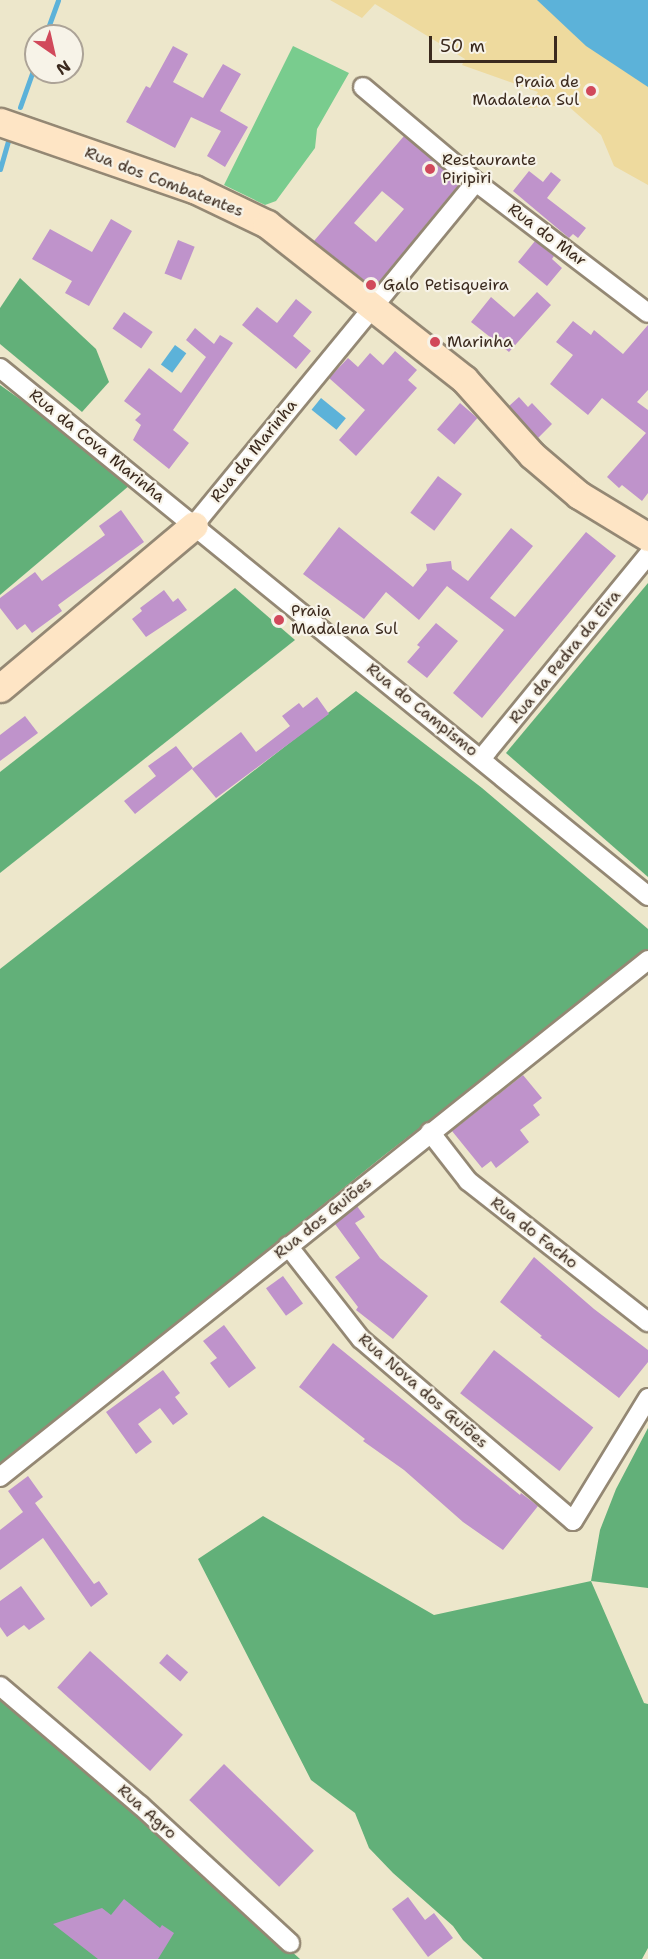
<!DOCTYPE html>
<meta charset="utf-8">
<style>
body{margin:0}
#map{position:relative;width:648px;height:1959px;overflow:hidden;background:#ede7cb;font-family:"Shantell Sans",sans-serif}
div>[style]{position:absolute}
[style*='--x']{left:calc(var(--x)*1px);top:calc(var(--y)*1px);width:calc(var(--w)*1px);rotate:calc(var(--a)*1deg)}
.green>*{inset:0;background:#79cc8e}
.forest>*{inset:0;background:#62b079}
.sand>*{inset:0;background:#eeda9e}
.water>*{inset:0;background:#5cb2d9;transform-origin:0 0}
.stream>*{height:5px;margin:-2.5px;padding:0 2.5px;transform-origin:2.5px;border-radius:2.5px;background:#5cb2d9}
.building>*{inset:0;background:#bf93cb;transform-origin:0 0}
.roads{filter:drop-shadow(2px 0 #948874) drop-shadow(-2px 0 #948874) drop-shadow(0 2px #948874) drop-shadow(0 -2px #948874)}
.street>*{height:18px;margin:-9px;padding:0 9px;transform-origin:9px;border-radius:9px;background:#fff}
.secondary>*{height:27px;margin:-13.5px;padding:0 13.5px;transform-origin:13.5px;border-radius:13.5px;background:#fee5c5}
.dots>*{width:16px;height:16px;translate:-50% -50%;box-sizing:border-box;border:3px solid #f7f3e8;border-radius:50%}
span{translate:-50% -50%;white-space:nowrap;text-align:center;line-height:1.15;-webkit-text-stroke:4.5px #f7f3e8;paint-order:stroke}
.poi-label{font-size:16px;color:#3b2a1e}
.right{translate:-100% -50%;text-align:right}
.left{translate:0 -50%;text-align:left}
.street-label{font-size:16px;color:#3b2a1e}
.north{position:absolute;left:24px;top:24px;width:60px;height:60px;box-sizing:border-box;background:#f7f3e8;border:2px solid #aca397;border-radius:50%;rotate:146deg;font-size:16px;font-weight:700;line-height:24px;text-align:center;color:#3b2a1e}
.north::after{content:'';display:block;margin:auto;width:21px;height:27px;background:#d1495b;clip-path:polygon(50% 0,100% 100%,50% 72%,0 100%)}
.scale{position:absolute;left:429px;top:36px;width:128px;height:27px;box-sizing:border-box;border:3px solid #3b2a1e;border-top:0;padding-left:8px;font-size:18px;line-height:21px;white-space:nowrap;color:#3b2a1e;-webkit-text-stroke:4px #f7f3e8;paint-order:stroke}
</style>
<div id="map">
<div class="green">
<div style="clip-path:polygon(293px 46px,349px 73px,317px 129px,315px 148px,276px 201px,265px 205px,224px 185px)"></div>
</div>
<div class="forest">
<div style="clip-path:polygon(20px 278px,96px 349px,109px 382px,82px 412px,0 344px,0 308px)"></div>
<div style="clip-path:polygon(0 385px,79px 441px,130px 485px,0 595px)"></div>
<div style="clip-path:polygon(648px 583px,648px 877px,506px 753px)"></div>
<div style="clip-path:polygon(235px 588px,295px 640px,0 873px,0 772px)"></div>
<div style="clip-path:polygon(356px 691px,482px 788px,648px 929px,648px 952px,382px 1157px,0 1466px,0 969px)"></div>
<div style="clip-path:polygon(648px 1428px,648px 1588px,591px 1581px,644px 1703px,648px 1704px,648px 1948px,642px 1959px,483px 1959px,463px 1940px,453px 1926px,393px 1873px,369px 1848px,355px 1813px,311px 1780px,198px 1559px,263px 1516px,434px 1615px,591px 1581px,600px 1530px,616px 1489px)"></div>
<div style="clip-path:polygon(0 1689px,300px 1959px,0 1959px)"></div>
</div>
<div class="sand">
<div style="clip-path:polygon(330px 0,617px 0,648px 25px,648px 185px,614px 166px,601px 135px,567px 105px,528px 108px,538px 92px,462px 65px,465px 59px,375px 4px,362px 18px)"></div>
</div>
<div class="water">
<div style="clip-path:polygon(537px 0,648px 0,648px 87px,586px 46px)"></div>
<div style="left:175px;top:345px;width:14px;height:24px;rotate:36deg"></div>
<div style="left:321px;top:398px;width:32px;height:15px;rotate:39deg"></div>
</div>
<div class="stream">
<div style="--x:45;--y:36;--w:38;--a:-70"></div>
<div style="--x:20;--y:107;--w:48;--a:-70.4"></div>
<div style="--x:0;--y:169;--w:33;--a:-74"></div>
</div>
<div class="building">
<div style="clip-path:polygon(173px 46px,188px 54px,173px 82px,203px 98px,223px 64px,241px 74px,220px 111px,248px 127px,225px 167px,207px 156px,221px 131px,191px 117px,175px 148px,126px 122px,146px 86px,150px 88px)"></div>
<div style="clip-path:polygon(evenodd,404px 136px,460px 183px,374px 288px,314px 241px,404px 136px,382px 191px,404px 209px,376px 242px,354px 223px,382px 191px)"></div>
<div style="clip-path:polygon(529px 171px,543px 182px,551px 172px,561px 180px,547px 198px,586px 228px,578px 238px,573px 234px,569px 238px,513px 191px)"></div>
<div style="clip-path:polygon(111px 219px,132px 231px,89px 306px,65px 293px,72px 281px,32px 259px,50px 229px,92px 252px)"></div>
<div style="left:178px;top:240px;width:18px;height:36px;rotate:22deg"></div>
<div style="clip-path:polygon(535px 241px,554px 256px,552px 259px,562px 268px,547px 286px,518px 262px)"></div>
<div style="clip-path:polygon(537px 292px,551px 305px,509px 352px,471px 322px,491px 297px,514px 317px)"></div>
<div style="clip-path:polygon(296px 299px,312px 312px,293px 336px,311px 351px,296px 369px,242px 325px,257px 307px,277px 323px)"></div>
<div style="left:124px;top:312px;width:35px;height:20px;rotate:35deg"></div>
<div style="clip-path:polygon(573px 321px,591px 335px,594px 330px,623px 354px,648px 325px,648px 390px,637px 402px,648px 410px,648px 493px,642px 501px,622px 485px,619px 488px,607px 477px,646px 433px,602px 398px,588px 415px,550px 384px,573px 355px,556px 342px)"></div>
<div style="clip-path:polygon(195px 328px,214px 344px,220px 335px,233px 343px,173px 430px,189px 443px,169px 469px,133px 440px,141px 425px,135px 420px,141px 414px,124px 401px,149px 368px,181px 393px,206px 357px,186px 340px)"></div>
<div style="clip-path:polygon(395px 351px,417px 370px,408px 380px,417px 388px,356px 456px,339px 440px,365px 410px,329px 378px,348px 358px,358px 367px,370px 353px,383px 365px)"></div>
<div style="clip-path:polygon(519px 397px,528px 407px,532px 403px,552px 424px,538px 438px,509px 406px)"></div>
<div style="left:460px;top:403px;width:23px;height:35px;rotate:41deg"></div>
<div style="left:438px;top:476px;width:30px;height:46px;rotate:37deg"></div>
<div style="clip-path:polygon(121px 510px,144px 542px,58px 605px,62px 611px,32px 633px,25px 624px,17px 630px,0 608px,0 598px,35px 572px,42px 581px,105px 535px,99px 526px)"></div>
<div style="clip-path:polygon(339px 527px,413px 587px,427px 570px,426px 564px,451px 561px,452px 569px,468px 581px,511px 528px,533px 546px,490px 598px,515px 617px,586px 532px,616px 556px,482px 718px,453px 693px,504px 630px,447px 586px,419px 620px,386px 592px,364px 619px,303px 574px)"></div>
<div style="clip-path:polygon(164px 590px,173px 602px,178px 598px,187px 610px,146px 637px,132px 619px,142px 611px,140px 608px)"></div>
<div style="clip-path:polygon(436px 623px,458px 641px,427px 678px,407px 662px,420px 647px,417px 645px)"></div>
<div style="clip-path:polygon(317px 697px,329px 714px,216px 798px,192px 769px,241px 732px,256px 752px,290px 726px,282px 716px,299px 703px,303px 708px)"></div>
<div style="clip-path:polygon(25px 716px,38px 733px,0 761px,0 735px)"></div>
<div style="clip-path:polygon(176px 746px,193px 768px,135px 814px,124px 801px,156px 776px,148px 766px)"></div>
<div style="clip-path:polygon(523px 1075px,542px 1098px,533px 1105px,540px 1115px,520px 1130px,529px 1142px,496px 1168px,491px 1161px,482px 1168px,452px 1131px)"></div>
<div style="clip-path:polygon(357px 1206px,365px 1217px,355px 1223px,380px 1258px,428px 1296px,393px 1339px,356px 1310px,358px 1307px,335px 1277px,360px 1258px,335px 1224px)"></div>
<div style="clip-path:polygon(534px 1257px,594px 1309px,648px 1350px,648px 1362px,619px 1398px,540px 1337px,542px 1336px,500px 1302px)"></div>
<div style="left:283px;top:1276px;width:34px;height:21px;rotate:54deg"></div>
<div style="clip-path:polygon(224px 1325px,256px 1368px,229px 1388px,210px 1363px,217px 1358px,203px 1341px)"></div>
<div style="clip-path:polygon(333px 1343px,520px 1495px,521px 1493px,538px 1506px,503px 1550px,463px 1522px,404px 1470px,363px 1441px,365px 1439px,299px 1387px)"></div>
<div style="left:494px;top:1350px;width:126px;height:55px;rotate:38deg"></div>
<div style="clip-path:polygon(163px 1370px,180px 1393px,175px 1397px,188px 1414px,173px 1425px,160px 1408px,138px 1424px,152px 1442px,136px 1454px,106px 1412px)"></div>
<div style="clip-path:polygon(28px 1476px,43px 1497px,35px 1503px,94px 1584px,99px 1581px,108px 1594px,91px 1607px,43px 1538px,0 1570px,0 1530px,23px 1512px,8px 1491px)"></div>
<div style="clip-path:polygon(21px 1586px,45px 1619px,29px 1630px,24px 1625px,7px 1637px,0 1627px,0 1601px)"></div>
<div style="left:90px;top:1651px;width:125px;height:49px;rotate:42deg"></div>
<div style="left:167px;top:1654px;width:28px;height:12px;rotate:41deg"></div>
<div style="left:224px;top:1764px;width:125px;height:50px;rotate:44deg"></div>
<div style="clip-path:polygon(408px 1897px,425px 1920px,434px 1913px,453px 1938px,428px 1957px,392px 1909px)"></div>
<div style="clip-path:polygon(124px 1899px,160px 1928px,162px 1925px,174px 1933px,158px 1959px,98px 1959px,53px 1924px,102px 1908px,111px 1915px)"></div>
</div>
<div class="roads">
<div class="street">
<div style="--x:363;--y:87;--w:148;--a:40.1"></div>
<div style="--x:476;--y:182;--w:216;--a:37.3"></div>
<div style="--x:0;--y:368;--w:836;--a:39.17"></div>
<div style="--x:194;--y:525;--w:444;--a:-50.6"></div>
<div style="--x:481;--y:759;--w:264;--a:-50.7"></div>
<div style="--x:430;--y:1132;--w:62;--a:52.2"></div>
<div style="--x:468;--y:1181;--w:229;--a:38.1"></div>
<div style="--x:288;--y:1246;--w:118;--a:51.9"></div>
<div style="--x:361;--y:1339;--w:279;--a:40.6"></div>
<div style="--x:573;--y:1521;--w:144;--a:-58.6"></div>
<div style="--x:0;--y:1477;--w:829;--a:-38.58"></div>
<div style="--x:0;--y:1686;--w:184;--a:40.4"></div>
<div style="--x:140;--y:1805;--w:204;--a:42.6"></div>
</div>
<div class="secondary">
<div style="--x:0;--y:122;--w:205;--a:19.1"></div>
<div style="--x:194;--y:189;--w:81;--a:25.6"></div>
<div style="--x:267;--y:224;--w:251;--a:38.2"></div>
<div style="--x:464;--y:379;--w:102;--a:48.2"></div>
<div style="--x:532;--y:455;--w:62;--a:40.4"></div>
<div style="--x:579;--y:495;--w:81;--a:31.3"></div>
<div style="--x:0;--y:688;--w:253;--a:-40"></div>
</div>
</div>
<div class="dots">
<div style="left:591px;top:91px;background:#d1495b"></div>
<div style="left:430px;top:169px;background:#d1495b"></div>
<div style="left:371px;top:285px;background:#d1495b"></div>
<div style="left:435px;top:342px;background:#d1495b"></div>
<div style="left:279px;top:620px;background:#d1495b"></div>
</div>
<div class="poi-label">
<span class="right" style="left:579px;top:91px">Praia de<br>Madalena Sul</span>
<span class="left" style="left:442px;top:169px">Restaurante<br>Piripiri</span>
<span class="left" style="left:383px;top:285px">Galo Petisqueira</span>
<span class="left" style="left:447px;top:342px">Marinha</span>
<span class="left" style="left:291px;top:620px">Praia<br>Madalena Sul</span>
</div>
<div class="street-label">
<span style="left:164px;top:182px;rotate:21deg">Rua dos Combatentes</span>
<span style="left:547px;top:235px;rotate:37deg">Rua do Mar</span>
<span style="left:97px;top:446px;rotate:39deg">Rua da Cova Marinha</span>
<span style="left:254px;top:451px;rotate:-51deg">Rua da Marinha</span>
<span style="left:565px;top:657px;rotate:-51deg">Rua da Pedra da Eira</span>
<span style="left:422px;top:710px;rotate:39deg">Rua do Campismo</span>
<span style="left:323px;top:1218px;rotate:-39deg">Rua dos Guiões</span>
<span style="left:534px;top:1233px;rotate:38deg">Rua do Facho</span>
<span style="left:423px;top:1391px;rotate:41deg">Rua Nova dos Guiões</span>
<span style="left:147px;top:1812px;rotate:42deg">Rua Agro</span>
</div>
<div class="north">N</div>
<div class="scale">50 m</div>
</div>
